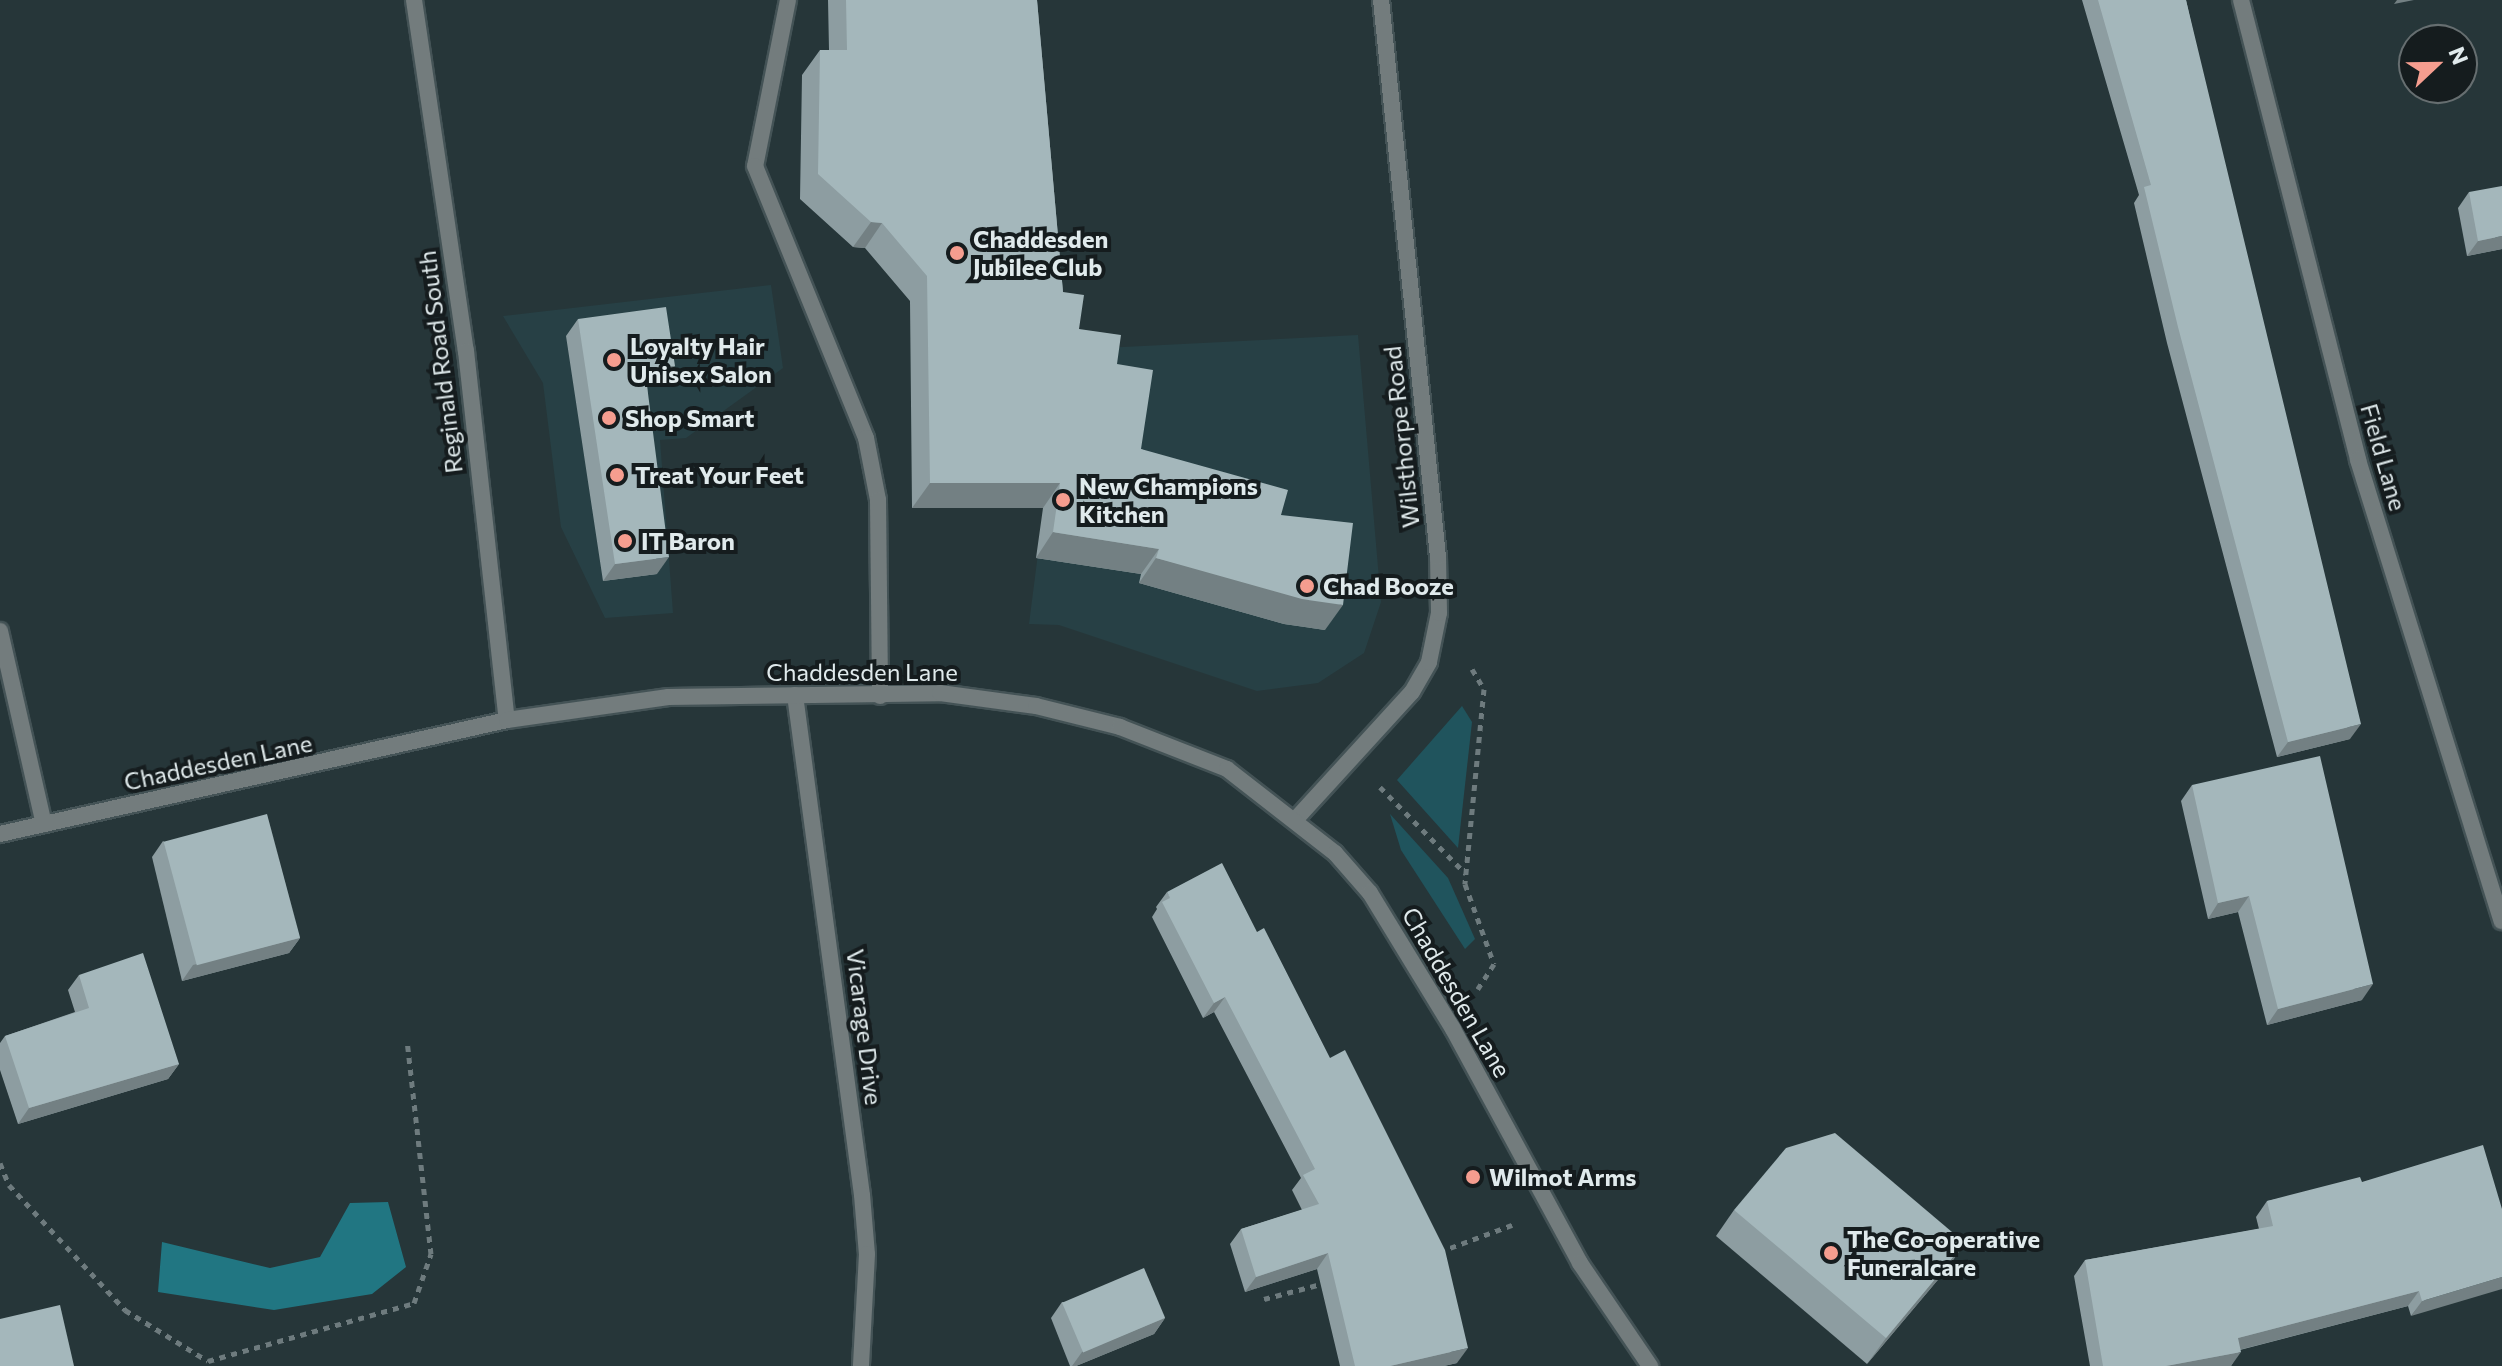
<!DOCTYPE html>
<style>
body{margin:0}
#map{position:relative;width:2502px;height:1366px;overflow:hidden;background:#263639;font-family:Commissioner,sans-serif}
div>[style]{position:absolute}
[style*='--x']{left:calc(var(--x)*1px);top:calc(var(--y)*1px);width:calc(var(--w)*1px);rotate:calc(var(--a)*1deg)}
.built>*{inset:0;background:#274045}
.green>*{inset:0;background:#20545d}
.forest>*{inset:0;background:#217682}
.path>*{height:5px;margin-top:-2.5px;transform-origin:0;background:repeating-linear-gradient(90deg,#6e7b7e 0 6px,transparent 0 12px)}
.roads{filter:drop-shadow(2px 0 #445356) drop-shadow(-2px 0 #445356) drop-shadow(0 2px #445356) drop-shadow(0 -2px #445356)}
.service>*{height:16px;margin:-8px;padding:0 8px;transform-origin:8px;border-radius:8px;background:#737c7d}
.minor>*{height:16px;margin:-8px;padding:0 8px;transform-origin:8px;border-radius:8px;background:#737c7d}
.tertiary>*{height:16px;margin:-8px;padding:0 8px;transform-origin:8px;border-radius:8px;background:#737c7d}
.wall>*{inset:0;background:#8d9da1}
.shaded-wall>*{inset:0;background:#738083}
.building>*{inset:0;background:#a4b7bb;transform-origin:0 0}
.dots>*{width:22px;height:22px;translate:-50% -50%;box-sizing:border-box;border:4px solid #151c1e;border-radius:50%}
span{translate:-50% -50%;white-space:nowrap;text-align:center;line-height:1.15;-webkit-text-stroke:8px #151c1e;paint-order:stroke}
.poi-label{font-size:24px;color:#e0eaec;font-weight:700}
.left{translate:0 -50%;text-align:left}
.street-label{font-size:24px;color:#e0eaec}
.north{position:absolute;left:2398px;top:24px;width:80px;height:80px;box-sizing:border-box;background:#151c1e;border:2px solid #666e70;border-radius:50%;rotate:68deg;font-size:22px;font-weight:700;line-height:32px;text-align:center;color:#e0eaec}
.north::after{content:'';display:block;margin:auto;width:28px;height:36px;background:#f59d8f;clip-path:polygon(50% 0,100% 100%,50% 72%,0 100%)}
</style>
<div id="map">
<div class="built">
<div style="clip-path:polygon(771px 285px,783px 368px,686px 438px,660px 440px,673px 613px,605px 618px,561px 527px,543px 383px,503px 316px)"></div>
<div style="clip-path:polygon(1358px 335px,1381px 602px,1364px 653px,1318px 683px,1257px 691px,1059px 625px,1029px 624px,1064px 350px)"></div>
</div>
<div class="green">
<div style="clip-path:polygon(1462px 706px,1472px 722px,1458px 848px,1397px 780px)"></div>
<div style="clip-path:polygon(1390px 814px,1448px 878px,1475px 939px,1465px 949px,1401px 850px)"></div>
</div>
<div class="forest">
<div style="clip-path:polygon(388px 1202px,406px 1267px,372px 1294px,274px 1310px,158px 1292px,162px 1242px,270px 1268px,320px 1257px,350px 1203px)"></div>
</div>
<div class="path">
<div style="--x:1472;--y:669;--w:23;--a:59"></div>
<div style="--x:1484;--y:689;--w:196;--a:95.6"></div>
<div style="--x:1465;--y:884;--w:85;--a:70.1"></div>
<div style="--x:1494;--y:964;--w:30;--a:123"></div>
<div style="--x:1380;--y:787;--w:122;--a:45.3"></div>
<div style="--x:0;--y:1163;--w:24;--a:68"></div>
<div style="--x:9;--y:1185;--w:171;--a:47.1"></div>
<div style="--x:125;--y:1310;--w:97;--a:31.6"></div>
<div style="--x:208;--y:1361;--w:214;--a:-15.7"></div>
<div style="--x:414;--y:1303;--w:52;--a:-70.9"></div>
<div style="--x:431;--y:1254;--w:214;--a:-96.4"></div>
<div style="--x:1439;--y:1252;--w:78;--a:-20.3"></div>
<div style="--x:1264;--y:1299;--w:63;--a:-14.7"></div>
</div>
<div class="roads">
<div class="service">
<div style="--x:788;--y:0;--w:169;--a:101.2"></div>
<div style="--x:755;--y:166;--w:294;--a:67.8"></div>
<div style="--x:866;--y:438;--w:63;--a:79"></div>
<div style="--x:878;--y:500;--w:196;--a:89.4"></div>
<div style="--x:0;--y:631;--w:198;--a:77.2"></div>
</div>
<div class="minor">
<div style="--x:414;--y:0;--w:355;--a:81.6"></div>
<div style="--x:466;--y:351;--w:371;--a:83.7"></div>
<div style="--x:2241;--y:0;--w:475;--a:75.7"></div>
<div style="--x:2358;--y:460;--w:483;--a:72.7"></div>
<div style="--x:795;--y:695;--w:504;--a:82.37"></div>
<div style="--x:862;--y:1195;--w:59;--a:85.2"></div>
<div style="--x:867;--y:1254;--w:112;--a:93.1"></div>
<div style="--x:1295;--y:820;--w:173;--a:-47.6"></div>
<div style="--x:1412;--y:692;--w:34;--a:-60"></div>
<div style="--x:1429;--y:662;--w:50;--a:-78.5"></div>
<div style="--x:1439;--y:613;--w:56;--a:-91"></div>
<div style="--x:1438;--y:557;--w:560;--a:-95.84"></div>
</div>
<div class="tertiary">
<div style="--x:0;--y:834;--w:520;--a:-12.67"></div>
<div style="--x:507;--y:720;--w:163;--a:-8.1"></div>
<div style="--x:668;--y:697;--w:272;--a:-0.8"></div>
<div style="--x:940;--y:693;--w:97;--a:7.7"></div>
<div style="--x:1036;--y:706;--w:87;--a:14"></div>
<div style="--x:1120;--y:727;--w:115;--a:21.4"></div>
<div style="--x:1227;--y:769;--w:137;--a:37.9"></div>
<div style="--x:1335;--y:853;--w:53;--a:48.8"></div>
<div style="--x:1370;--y:893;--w:159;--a:58.6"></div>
<div style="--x:1453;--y:1029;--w:266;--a:61.5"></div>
<div style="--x:1580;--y:1263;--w:125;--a:55.8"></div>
</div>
</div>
<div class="wall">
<div style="clip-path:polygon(828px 0,1037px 0,1063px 292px,1079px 329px,1117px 364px,1141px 449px,1281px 515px,1325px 630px,1284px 624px,1139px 583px,1141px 574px,1036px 558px,1043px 508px,912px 508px,910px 301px,865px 248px,853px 247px,800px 199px,802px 75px,820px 50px,829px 50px)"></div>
<div style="clip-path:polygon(2082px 0,2186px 0,2350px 739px,2277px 757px,2167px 343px,2134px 203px,2139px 195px)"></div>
<div style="clip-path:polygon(2469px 192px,2502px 249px,2467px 256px,2458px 208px)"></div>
<div style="clip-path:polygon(578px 319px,663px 383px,647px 385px,657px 574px,603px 581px,566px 336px)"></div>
<div style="clip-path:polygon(2192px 785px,2362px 1000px,2267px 1025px,2238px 912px,2208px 919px,2181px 801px)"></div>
<div style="clip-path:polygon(163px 841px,300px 938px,289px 953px,182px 981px,152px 857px)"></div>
<div style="clip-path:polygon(1167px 892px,1457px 1363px,1444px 1366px,1340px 1366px,1317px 1269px,1245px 1292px,1230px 1244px,1241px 1229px,1302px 1210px,1292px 1190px,1301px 1178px,1214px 1012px,1203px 1018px,1152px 917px,1157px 909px,1156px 907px)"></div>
<div style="clip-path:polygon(79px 975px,179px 1064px,168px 1079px,18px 1124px,0 1070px,0 1043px,5px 1036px,75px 1012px,68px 990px)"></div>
<div style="clip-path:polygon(2362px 1182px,2502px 1209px,2411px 1316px,2408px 1306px,2240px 1350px,2231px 1366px,2090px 1366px,2074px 1276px,2085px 1260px,2259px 1229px,2256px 1217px,2267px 1201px)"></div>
<div style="clip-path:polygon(1734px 1210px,1947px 1269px,1867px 1364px,1716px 1236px)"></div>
<div style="clip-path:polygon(1062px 1302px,1165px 1318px,1154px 1334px,1076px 1366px,1070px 1366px,1051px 1318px)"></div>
</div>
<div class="shaded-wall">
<div style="clip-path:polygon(2397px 0,2414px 0,2394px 4px)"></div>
<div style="clip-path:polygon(871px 222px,882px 223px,865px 248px,853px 247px)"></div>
<div style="clip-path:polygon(2502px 236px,2502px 249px,2467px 256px,2478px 241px)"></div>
<div style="clip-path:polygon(675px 366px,663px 383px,633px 387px,645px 370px)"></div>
<div style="clip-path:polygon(930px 483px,1060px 483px,1043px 508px,912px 508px)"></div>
<div style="clip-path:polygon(1053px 532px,1159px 549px,1141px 574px,1036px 558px)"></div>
<div style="clip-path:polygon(669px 557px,657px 574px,603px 581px,615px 564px)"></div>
<div style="clip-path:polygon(1156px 558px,1343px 605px,1325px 630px,1284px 624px,1139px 583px)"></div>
<div style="clip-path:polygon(2361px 724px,2350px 739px,2277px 757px,2288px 742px)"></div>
<div style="clip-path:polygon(2249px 896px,2238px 912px,2208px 919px,2218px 903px)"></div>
<div style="clip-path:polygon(300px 938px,289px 953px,182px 981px,193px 965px)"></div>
<div style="clip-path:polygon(2373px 984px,2362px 1000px,2267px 1025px,2278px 1009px)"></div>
<div style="clip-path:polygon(1225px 997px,1214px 1012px,1203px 1018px,1214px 1003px)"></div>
<div style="clip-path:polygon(179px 1064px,168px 1079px,18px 1124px,29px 1108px)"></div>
<div style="clip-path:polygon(1965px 1243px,1947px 1269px,1867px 1364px,1886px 1338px)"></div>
<div style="clip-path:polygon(1328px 1253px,1317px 1269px,1245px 1292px,1256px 1277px)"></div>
<div style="clip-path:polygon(2502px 1277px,2502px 1289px,2411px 1316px,2422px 1301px)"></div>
<div style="clip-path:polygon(2419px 1291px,2408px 1306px,2227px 1353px,2238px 1338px)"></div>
<div style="clip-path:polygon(1165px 1318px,1154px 1334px,1076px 1366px,1072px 1366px,1082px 1352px)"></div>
<div style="clip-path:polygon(1468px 1348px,1457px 1363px,1444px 1366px,1390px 1366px)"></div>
<div style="clip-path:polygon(2241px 1352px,2231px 1366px,2166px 1366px)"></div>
</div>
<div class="building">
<div style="clip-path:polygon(846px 0,1037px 0,1063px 292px,1084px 295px,1079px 329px,1121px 335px,1117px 364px,1153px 370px,1141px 449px,1288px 490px,1281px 515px,1353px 523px,1343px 605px,1302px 599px,1156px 558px,1159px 549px,1053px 532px,1060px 483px,930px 483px,927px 276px,882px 223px,871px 222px,818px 174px,820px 50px,847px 50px)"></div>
<div style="clip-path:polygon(2098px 0,2186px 0,2361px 724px,2288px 742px,2178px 327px,2144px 187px,2151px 185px)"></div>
<div style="clip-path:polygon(2502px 186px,2502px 236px,2478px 241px,2469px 192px)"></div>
<div style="clip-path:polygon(666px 307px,675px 366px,645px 370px,669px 557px,615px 564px,578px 319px)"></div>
<div style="clip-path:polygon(2320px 756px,2373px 984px,2278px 1009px,2249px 896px,2218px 903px,2192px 785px)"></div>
<div style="left:267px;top:814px;width:128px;height:107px;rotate:75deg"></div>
<div style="clip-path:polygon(1222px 863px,1257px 932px,1264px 928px,1330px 1058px,1345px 1050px,1445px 1250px,1468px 1348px,1390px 1366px,1355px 1366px,1328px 1253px,1256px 1277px,1241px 1229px,1319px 1204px,1303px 1175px,1315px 1169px,1225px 997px,1214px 1003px,1162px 902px,1170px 898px,1167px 892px)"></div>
<div style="clip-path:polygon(143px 953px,179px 1064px,29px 1108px,5px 1036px,89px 1008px,79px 975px)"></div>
<div style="clip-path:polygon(1835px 1133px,1965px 1243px,1886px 1338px,1734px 1210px,1786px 1148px)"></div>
<div style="clip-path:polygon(2483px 1145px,2502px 1209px,2502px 1277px,2422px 1301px,2419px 1291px,2238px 1338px,2241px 1352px,2166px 1366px,2103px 1366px,2085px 1260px,2273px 1226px,2267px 1201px,2360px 1177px,2362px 1182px)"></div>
<div style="left:1144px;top:1268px;width:54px;height:89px;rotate:67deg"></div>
<div style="clip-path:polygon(60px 1305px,74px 1366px,0 1366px,0 1319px)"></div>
</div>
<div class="dots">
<div style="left:957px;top:253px;background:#f59d8f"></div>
<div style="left:614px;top:360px;background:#f59d8f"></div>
<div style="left:609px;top:418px;background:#f59d8f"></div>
<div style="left:617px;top:475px;background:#f59d8f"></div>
<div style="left:1063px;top:500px;background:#f59d8f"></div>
<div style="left:625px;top:541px;background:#f59d8f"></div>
<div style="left:1307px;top:586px;background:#f59d8f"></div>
<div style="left:1473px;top:1177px;background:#f59d8f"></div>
<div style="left:1831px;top:1253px;background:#f59d8f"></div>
</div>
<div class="poi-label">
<span class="left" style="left:973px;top:253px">Chaddesden<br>Jubilee Club</span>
<span class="left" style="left:630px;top:360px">Loyalty Hair<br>Unisex Salon</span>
<span class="left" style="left:625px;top:418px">Shop Smart</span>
<span class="left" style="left:635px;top:475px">Treat Your Feet</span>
<span class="left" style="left:1079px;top:500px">New Champions<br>Kitchen</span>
<span class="left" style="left:641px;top:541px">IT Baron</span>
<span class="left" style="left:1323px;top:586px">Chad Booze</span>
<span class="left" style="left:1489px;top:1177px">Wilmot Arms</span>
<span class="left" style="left:1847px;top:1253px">The Co-operative<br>Funeralcare</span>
</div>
<div class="street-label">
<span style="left:440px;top:362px;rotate:-97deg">Reginald Road South</span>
<span style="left:1401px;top:437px;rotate:-96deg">Wilsthorpe Road</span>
<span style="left:2384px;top:457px;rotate:74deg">Field Lane</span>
<span style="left:862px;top:672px">Chaddesden Lane</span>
<span style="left:218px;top:762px;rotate:-12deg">Chaddesden Lane</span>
<span style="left:1457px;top:992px;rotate:60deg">Chaddesden Lane</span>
<span style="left:865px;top:1027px;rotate:83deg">Vicarage Drive</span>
</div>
<div class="north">N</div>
</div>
